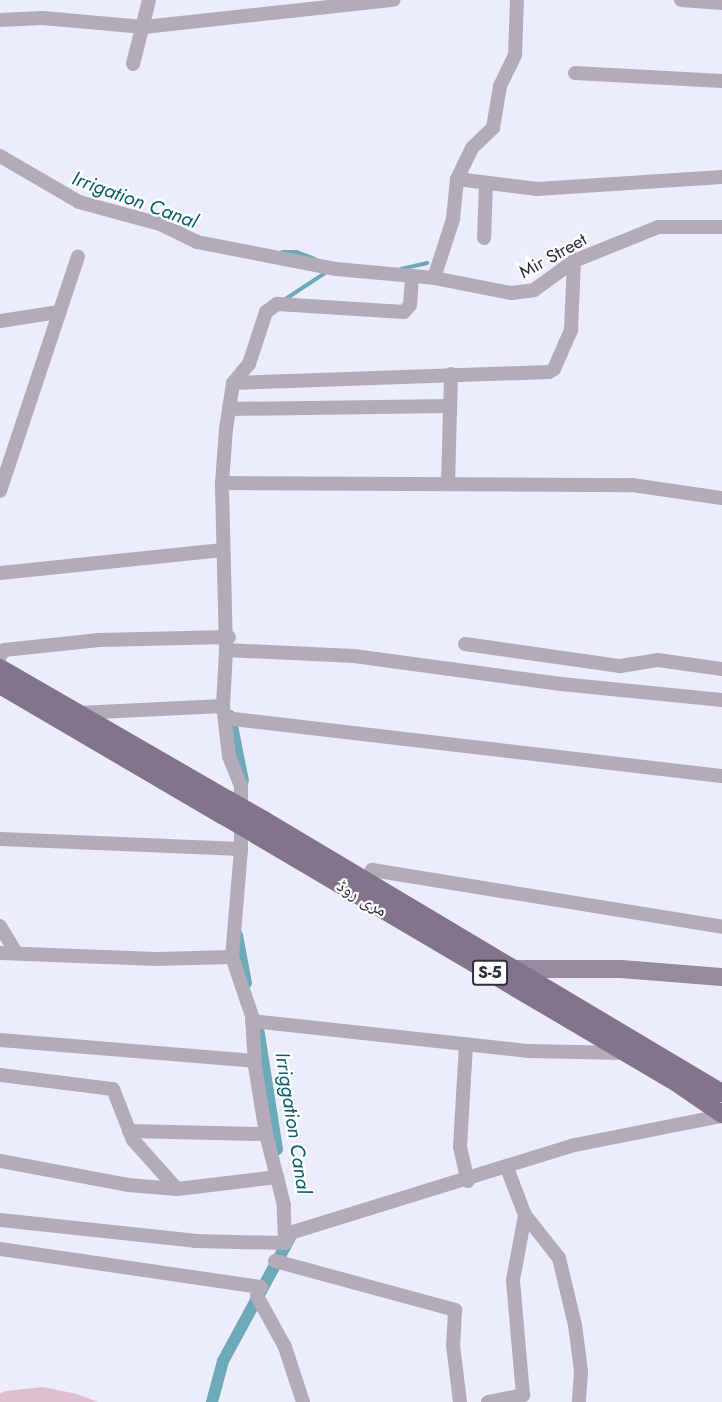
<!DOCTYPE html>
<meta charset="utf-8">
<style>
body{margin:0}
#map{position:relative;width:722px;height:1402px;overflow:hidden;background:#ecedfc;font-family:Jost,"Noto Naskh Arabic",sans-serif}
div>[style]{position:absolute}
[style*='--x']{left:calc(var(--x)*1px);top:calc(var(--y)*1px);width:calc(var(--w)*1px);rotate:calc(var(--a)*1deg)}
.green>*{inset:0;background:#dfbfcf}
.stream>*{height:4px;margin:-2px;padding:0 2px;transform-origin:2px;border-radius:2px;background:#6daab9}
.canal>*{height:12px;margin:-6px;padding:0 6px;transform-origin:6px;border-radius:6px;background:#6daab9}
.street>*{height:14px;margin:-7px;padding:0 7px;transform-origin:7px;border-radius:7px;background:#b4abb9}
.secondary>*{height:18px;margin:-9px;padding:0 9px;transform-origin:9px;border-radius:9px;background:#978a9e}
.primary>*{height:18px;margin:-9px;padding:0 9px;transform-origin:9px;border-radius:9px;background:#83738b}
.primary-bridge>*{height:18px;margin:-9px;padding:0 9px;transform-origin:9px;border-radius:9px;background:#83738b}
span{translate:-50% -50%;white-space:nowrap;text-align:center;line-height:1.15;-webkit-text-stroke:4.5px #fff;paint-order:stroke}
.shield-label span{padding:2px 4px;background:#fff;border:2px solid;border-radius:4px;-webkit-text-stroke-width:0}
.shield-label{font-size:16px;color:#2e2f3c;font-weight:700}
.street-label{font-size:18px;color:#2e2f3c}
.water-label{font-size:20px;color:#075f70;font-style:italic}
</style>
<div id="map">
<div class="green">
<div style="clip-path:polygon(43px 1387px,77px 1394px,98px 1402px,0 1402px,0 1393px,6px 1391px)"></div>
</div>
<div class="stream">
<div style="--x:282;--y:252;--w:14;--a:0"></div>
<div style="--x:296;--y:252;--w:20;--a:20"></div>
<div style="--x:401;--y:269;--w:27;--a:-13"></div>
<div style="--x:284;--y:300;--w:53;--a:-33.4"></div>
</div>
<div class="canal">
<div style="--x:230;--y:716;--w:66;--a:78.7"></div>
<div style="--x:237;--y:935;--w:49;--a:79.4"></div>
<div style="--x:258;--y:1028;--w:123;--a:81.1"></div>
<div style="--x:212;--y:1402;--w:42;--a:-75"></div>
<div style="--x:223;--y:1361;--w:142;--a:-61.5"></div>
</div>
<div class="street">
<div style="--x:681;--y:0;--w:41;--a:4.2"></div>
<div style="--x:0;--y:20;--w:43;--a:-2.7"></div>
<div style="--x:43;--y:18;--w:101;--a:5.1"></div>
<div style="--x:144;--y:27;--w:251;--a:-6.2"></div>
<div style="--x:133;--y:64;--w:66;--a:-76"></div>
<div style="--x:575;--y:73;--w:147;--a:3.1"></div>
<div style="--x:0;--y:156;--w:91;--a:30.2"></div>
<div style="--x:79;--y:202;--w:84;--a:15.2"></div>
<div style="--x:160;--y:224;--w:41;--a:25.9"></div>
<div style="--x:197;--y:242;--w:142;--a:11"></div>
<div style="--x:336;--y:269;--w:98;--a:5.2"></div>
<div style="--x:434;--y:278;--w:78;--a:11"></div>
<div style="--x:511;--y:293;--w:23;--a:-7"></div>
<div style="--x:534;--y:290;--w:49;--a:-35.9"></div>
<div style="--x:574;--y:261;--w:91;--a:-22"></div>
<div style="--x:658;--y:227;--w:64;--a:0"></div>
<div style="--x:457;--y:179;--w:81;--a:7.1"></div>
<div style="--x:537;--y:189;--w:185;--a:-3.7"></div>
<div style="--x:484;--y:238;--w:55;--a:-87.9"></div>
<div style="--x:434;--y:278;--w:62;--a:-72.1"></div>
<div style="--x:453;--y:219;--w:40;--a:-84.3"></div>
<div style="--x:457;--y:179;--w:34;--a:-64"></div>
<div style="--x:472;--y:148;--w:29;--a:-44"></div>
<div style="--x:493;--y:128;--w:43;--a:-80.5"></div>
<div style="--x:500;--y:86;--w:34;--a:-64"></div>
<div style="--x:515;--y:55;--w:55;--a:-87.9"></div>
<div style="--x:0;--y:321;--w:60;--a:-8.7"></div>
<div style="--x:233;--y:383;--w:316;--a:-2"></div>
<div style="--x:549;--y:372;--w:6;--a:-31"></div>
<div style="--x:554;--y:369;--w:43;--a:-66.4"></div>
<div style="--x:571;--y:330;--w:69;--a:-87.5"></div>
<div style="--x:229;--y:409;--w:221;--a:-0.8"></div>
<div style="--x:222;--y:483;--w:410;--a:0.3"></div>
<div style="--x:632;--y:485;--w:91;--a:8.2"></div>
<div style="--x:448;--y:483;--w:109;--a:-88.4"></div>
<div style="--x:0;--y:491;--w:247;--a:-71.6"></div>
<div style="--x:0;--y:573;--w:224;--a:-5.9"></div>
<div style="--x:465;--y:644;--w:157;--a:8.1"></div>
<div style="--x:620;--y:666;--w:38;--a:-9"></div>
<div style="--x:658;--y:660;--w:65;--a:8"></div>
<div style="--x:226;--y:650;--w:128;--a:2.7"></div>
<div style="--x:354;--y:656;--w:209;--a:7.7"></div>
<div style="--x:561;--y:684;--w:162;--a:5.7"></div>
<div style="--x:0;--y:656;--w:7;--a:-56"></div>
<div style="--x:4;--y:650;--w:96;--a:-6"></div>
<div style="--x:99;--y:640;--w:130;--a:-1.3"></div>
<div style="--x:78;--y:713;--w:145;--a:-2.8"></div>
<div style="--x:225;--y:718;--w:500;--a:6.66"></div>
<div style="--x:0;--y:839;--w:241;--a:2.4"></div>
<div style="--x:366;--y:880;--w:12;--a:-59"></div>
<div style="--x:372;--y:870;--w:355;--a:9.2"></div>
<div style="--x:0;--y:926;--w:31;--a:59"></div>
<div style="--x:0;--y:953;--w:156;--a:2.2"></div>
<div style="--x:156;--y:959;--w:76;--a:-1.5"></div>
<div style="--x:252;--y:1021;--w:279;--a:6.2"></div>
<div style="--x:529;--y:1051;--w:97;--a:1.2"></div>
<div style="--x:0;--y:1040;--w:255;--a:4.7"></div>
<div style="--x:466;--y:1045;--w:102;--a:93.4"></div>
<div style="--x:460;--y:1147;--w:35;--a:77"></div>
<div style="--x:0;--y:1075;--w:114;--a:7.1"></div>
<div style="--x:113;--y:1089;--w:55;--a:68.6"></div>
<div style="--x:133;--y:1140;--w:66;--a:48.1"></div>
<div style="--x:129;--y:1131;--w:137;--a:1.3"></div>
<div style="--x:0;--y:1161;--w:130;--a:10.6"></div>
<div style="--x:128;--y:1185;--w:49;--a:4.7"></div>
<div style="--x:177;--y:1189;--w:101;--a:-6.8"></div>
<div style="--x:525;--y:1215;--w:55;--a:51.7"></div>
<div style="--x:559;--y:1258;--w:69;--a:76.6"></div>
<div style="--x:575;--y:1325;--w:46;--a:82.6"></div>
<div style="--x:581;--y:1371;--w:31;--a:94"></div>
<div style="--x:0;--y:1220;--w:196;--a:6.1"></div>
<div style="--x:195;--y:1241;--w:90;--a:1.3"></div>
<div style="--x:285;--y:1243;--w:11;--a:-63"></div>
<div style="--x:290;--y:1233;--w:298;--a:-17.2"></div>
<div style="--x:575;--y:1145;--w:150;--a:-11.2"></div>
<div style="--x:285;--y:1243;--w:38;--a:-92"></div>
<div style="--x:284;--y:1205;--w:73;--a:-104.2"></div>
<div style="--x:266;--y:1134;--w:69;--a:-99.2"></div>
<div style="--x:255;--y:1066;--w:50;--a:-93.4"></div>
<div style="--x:252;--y:1016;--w:62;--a:-108.7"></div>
<div style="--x:232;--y:957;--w:108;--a:-85.2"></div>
<div style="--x:241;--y:849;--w:63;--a:-90"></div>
<div style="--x:241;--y:786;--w:32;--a:-112"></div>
<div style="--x:229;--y:756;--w:50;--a:-96.8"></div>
<div style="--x:223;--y:706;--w:56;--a:-86.9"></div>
<div style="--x:226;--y:650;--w:167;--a:-91.4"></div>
<div style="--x:222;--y:483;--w:54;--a:-85.8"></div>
<div style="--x:226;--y:429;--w:47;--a:-81.3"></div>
<div style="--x:233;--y:383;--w:25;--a:-50"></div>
<div style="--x:249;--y:364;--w:55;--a:-71.9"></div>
<div style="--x:266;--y:312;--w:14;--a:-36"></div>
<div style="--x:277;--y:304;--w:127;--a:3.6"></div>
<div style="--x:404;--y:312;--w:9;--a:-49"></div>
<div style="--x:410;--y:305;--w:29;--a:-86"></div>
<div style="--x:0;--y:1249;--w:264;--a:8.3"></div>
<div style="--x:275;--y:1261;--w:187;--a:15.2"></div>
<div style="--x:455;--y:1310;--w:35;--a:93"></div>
<div style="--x:453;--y:1345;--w:57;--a:83"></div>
<div style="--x:257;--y:1296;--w:58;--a:61.2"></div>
<div style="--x:285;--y:1347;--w:58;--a:71.9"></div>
<div style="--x:488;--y:1402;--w:36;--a:-11"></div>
<div style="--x:523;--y:1395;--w:115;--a:-95"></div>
<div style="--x:513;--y:1280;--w:66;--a:-79.5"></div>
<div style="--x:525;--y:1215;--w:50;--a:-111"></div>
</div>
<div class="secondary">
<div style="--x:515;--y:969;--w:106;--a:0"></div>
<div style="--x:621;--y:969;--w:101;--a:4.5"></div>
</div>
<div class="primary">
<div style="--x:0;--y:668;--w:264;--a:30"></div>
<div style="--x:0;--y:685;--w:257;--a:30.4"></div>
<div style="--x:264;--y:820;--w:533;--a:30.8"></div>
<div style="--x:256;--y:835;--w:481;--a:30.5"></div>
<div style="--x:671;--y:1079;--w:62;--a:34.5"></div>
</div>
<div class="primary-bridge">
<div style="--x:229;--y:800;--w:40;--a:29.7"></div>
<div style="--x:222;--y:815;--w:39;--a:30"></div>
</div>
<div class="shield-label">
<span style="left:490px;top:973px">S-5</span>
</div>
<div class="street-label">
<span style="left:553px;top:256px;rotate:-29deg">Mir Street</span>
<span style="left:362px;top:898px;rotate:31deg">مری روڈ</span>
</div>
<div class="water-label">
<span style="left:135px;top:200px;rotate:20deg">Irrigation Canal</span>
<span style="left:293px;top:1123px;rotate:81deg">Irriggation Canal</span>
</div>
</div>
